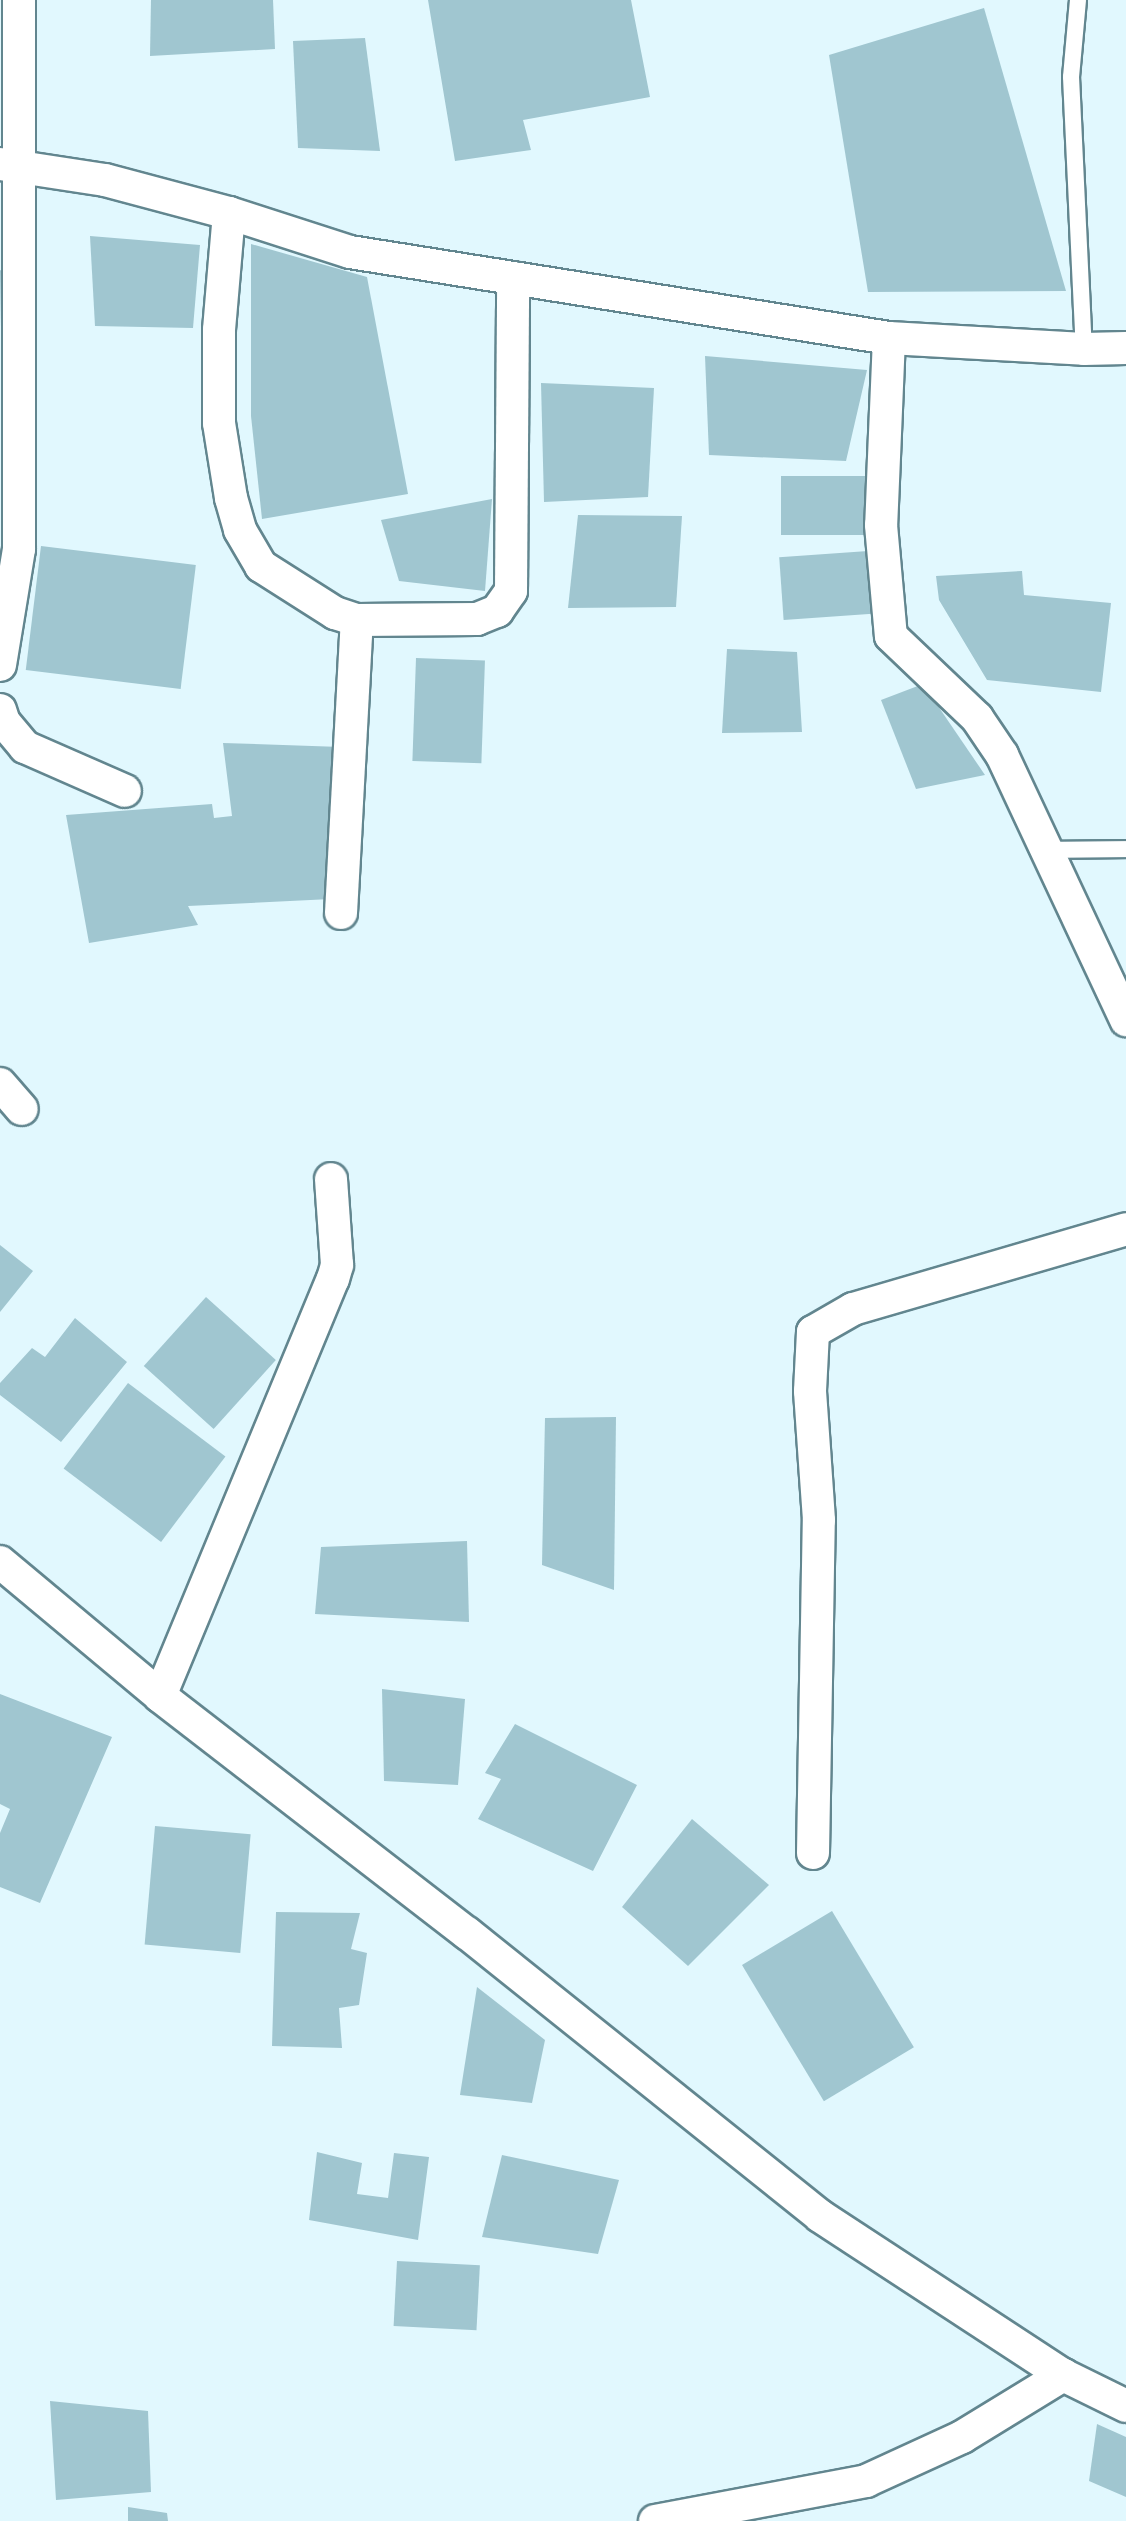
<!DOCTYPE html>
<style>
body{margin:0}
#map{position:relative;width:1126px;height:2521px;overflow:hidden;background:#e1f8fe;font-family:Arial,sans-serif}
div>[style]{position:absolute}
[style*='--x']{left:calc(var(--x)*1px);top:calc(var(--y)*1px);width:calc(var(--w)*1px);rotate:calc(var(--a)*1deg)}
.building>*{inset:0;background:#a0c6d0;transform-origin:0 0}
.roads{filter:drop-shadow(2px 0 #62868f) drop-shadow(-2px 0 #62868f) drop-shadow(0 2px #62868f) drop-shadow(0 -2px #62868f)}
.service>*{height:16px;margin:-8px;padding:0 8px;transform-origin:8px;border-radius:8px;background:#fff}
.minor>*{height:32px;margin:-16px;padding:0 16px;transform-origin:16px;border-radius:16px;background:#fff}
span{translate:-50% -50%;white-space:nowrap;text-align:center;line-height:1.15;-webkit-text-stroke:6px #fff;paint-order:stroke}
</style>
<div id="map">
<div class="building">
<div style="clip-path:polygon(151px 0,273px 0,275px 49px,150px 56px)"></div>
<div style="clip-path:polygon(428px 0,631px 0,650px 97px,523px 120px,531px 150px,455px 161px)"></div>
<div style="clip-path:polygon(984px 8px,1066px 291px,868px 292px,829px 55px)"></div>
<div style="clip-path:polygon(365px 38px,380px 151px,298px 148px,293px 41px)"></div>
<div style="clip-path:polygon(90px 236px,200px 245px,193px 328px,95px 326px)"></div>
<div style="clip-path:polygon(251px 244px,367px 277px,408px 494px,262px 519px,251px 416px)"></div>
<div style="left:19px;top:270px;width:61px;height:19px;rotate:89deg"></div>
<div style="clip-path:polygon(705px 356px,867px 370px,846px 461px,709px 455px)"></div>
<div style="clip-path:polygon(541px 383px,654px 388px,648px 497px,544px 502px)"></div>
<div style="left:781px;top:476px;width:87px;height:59px"></div>
<div style="clip-path:polygon(492px 499px,485px 591px,399px 581px,381px 520px)"></div>
<div style="clip-path:polygon(578px 515px,682px 516px,676px 607px,568px 608px)"></div>
<div style="left:41px;top:546px;width:156px;height:125px;rotate:7deg"></div>
<div style="left:868px;top:551px;width:63px;height:89px;rotate:86deg"></div>
<div style="clip-path:polygon(1022px 571px,1024px 595px,1111px 603px,1101px 692px,987px 680px,939px 600px,936px 576px)"></div>
<div style="clip-path:polygon(727px 649px,797px 652px,802px 732px,722px 733px)"></div>
<div style="left:416px;top:658px;width:69px;height:103px;rotate:2deg"></div>
<div style="clip-path:polygon(923px 684px,985px 775px,916px 789px,881px 700px)"></div>
<div style="clip-path:polygon(223px 743px,341px 747px,331px 899px,188px 906px,198px 925px,89px 943px,66px 815px,212px 804px,214px 818px,232px 816px)"></div>
<div style="clip-path:polygon(0 1245px,33px 1271px,0 1312px)"></div>
<div style="left:206px;top:1297px;width:94px;height:93px;rotate:42deg"></div>
<div style="clip-path:polygon(75px 1318px,127px 1362px,61px 1442px,0 1395px,0 1383px,32px 1348px,45px 1357px)"></div>
<div style="left:128px;top:1383px;width:122px;height:107px;rotate:37deg"></div>
<div style="clip-path:polygon(616px 1417px,614px 1590px,542px 1565px,545px 1418px)"></div>
<div style="clip-path:polygon(467px 1541px,469px 1622px,315px 1614px,321px 1547px)"></div>
<div style="clip-path:polygon(382px 1689px,465px 1699px,458px 1785px,384px 1781px)"></div>
<div style="clip-path:polygon(0 1694px,112px 1737px,40px 1903px,0 1887px,0 1833px,10px 1809px,0 1804px)"></div>
<div style="clip-path:polygon(515px 1724px,637px 1785px,593px 1871px,478px 1819px,501px 1779px,485px 1773px)"></div>
<div style="clip-path:polygon(692px 1819px,769px 1885px,688px 1966px,622px 1907px)"></div>
<div style="left:155px;top:1826px;width:96px;height:119px;rotate:5deg"></div>
<div style="left:832px;top:1911px;width:159px;height:105px;rotate:59deg"></div>
<div style="clip-path:polygon(276px 1912px,360px 1913px,351px 1949px,367px 1953px,359px 2005px,339px 2008px,342px 2048px,272px 2046px)"></div>
<div style="clip-path:polygon(477px 1987px,545px 2040px,532px 2103px,460px 2095px)"></div>
<div style="clip-path:polygon(317px 2152px,362px 2163px,357px 2194px,388px 2198px,394px 2153px,429px 2157px,418px 2240px,309px 2220px)"></div>
<div style="clip-path:polygon(502px 2155px,619px 2180px,598px 2254px,482px 2237px)"></div>
<div style="left:397px;top:2261px;width:83px;height:65px;rotate:3deg"></div>
<div style="clip-path:polygon(50px 2401px,148px 2411px,151px 2492px,56px 2500px)"></div>
<div style="clip-path:polygon(1097px 2424px,1126px 2437px,1126px 2497px,1089px 2481px)"></div>
<div style="clip-path:polygon(128px 2507px,167px 2513px,168px 2521px,128px 2521px)"></div>
</div>
<div class="roads">
<div class="service">
<div style="--x:1078;--y:0;--w:77;--a:95.2"></div>
<div style="--x:1071;--y:77;--w:272;--a:87.3"></div>
<div style="--x:1046;--y:850;--w:80;--a:-0.7"></div>
</div>
<div class="minor">
<div style="--x:0;--y:164;--w:106;--a:8.7"></div>
<div style="--x:105;--y:180;--w:128;--a:14.9"></div>
<div style="--x:229;--y:213;--w:127;--a:17.9"></div>
<div style="--x:350;--y:252;--w:546;--a:9.07"></div>
<div style="--x:889;--y:338;--w:195;--a:3.2"></div>
<div style="--x:1084;--y:349;--w:42;--a:-1.4"></div>
<div style="--x:229;--y:213;--w:117;--a:94.9"></div>
<div style="--x:219;--y:330;--w:93;--a:90"></div>
<div style="--x:219;--y:423;--w:76;--a:80.9"></div>
<div style="--x:231;--y:498;--w:33;--a:74"></div>
<div style="--x:240;--y:530;--w:42;--a:59.7"></div>
<div style="--x:261;--y:566;--w:88;--a:32.4"></div>
<div style="--x:335;--y:613;--w:23;--a:18"></div>
<div style="--x:357;--y:620;--w:120;--a:-0.5"></div>
<div style="--x:477;--y:619;--w:22;--a:-22"></div>
<div style="--x:497;--y:611;--w:24;--a:-55"></div>
<div style="--x:511;--y:591;--w:313;--a:-89.6"></div>
<div style="--x:889;--y:338;--w:187;--a:92.4"></div>
<div style="--x:881;--y:525;--w:111;--a:84.9"></div>
<div style="--x:891;--y:636;--w:119;--a:43.6"></div>
<div style="--x:977;--y:718;--w:45;--a:56"></div>
<div style="--x:1002;--y:755;--w:293;--a:64.9"></div>
<div style="--x:0;--y:665;--w:118;--a:-80.7"></div>
<div style="--x:19;--y:549;--w:549;--a:-90"></div>
<div style="--x:0;--y:710;--w:13;--a:72"></div>
<div style="--x:4;--y:722;--w:33;--a:50"></div>
<div style="--x:25;--y:747;--w:109;--a:23.7"></div>
<div style="--x:341;--y:913;--w:293;--a:-86.9"></div>
<div style="--x:0;--y:1084;--w:33;--a:49"></div>
<div style="--x:0;--y:1562;--w:209;--a:39.9"></div>
<div style="--x:160;--y:1696;--w:388;--a:37.7"></div>
<div style="--x:467;--y:1933;--w:452;--a:38.7"></div>
<div style="--x:820;--y:2216;--w:290;--a:33.2"></div>
<div style="--x:1063;--y:2375;--w:70;--a:26.2"></div>
<div style="--x:160;--y:1696;--w:451;--a:-67.5"></div>
<div style="--x:333;--y:1279;--w:15;--a:-74"></div>
<div style="--x:337;--y:1265;--w:86;--a:-94"></div>
<div style="--x:813;--y:1853;--w:333;--a:-89"></div>
<div style="--x:819;--y:1520;--w:129;--a:-94"></div>
<div style="--x:810;--y:1391;--w:59;--a:-87.1"></div>
<div style="--x:813;--y:1332;--w:46;--a:-29.9"></div>
<div style="--x:853;--y:1309;--w:284;--a:-16.3"></div>
<div style="--x:655;--y:2521;--w:215;--a:-10.7"></div>
<div style="--x:866;--y:2481;--w:106;--a:-24.6"></div>
<div style="--x:962;--y:2437;--w:119;--a:-31.5"></div>
</div>
</div>
</div>
